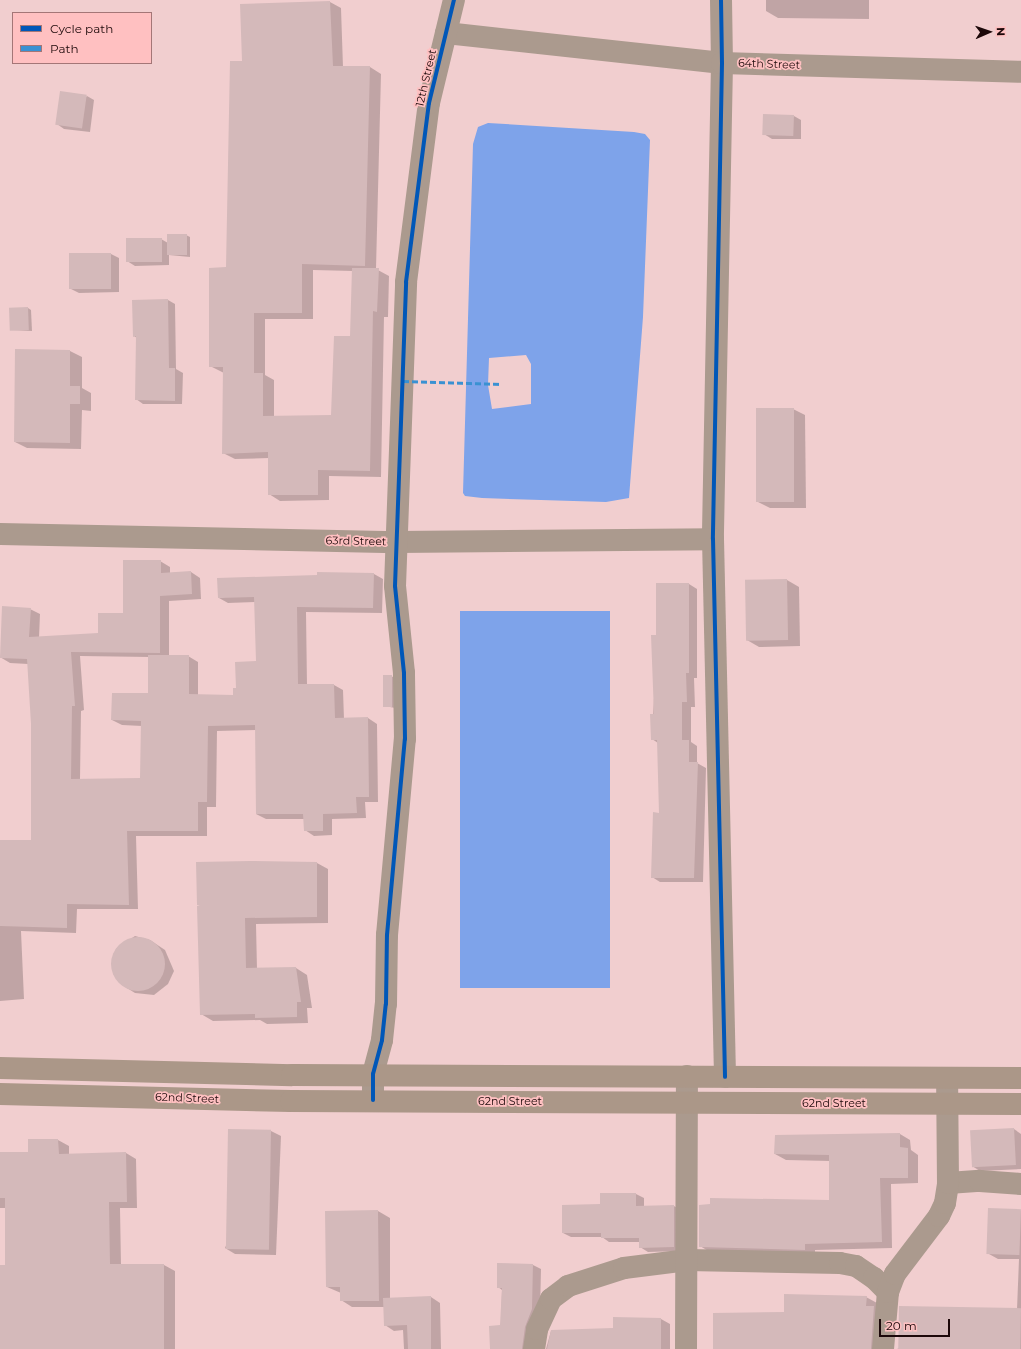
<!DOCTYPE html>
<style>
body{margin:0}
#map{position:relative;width:1021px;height:1349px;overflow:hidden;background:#f1cecf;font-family:Montserrat,sans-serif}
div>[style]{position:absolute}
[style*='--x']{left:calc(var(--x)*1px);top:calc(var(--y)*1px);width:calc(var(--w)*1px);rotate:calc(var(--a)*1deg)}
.water>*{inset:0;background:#7ea3ea;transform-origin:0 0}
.shadow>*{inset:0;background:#0003}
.building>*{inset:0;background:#d4b9ba;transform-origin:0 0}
.round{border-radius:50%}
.street>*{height:22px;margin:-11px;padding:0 11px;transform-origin:11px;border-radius:11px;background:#ab9a8e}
.secondary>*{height:22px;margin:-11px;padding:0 11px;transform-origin:11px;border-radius:11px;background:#ab9788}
.quiet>*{height:3px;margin-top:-1.5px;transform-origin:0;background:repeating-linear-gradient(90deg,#3a91d2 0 6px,transparent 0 9px)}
.cycleway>*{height:4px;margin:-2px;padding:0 2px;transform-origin:2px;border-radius:2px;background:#0057b8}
span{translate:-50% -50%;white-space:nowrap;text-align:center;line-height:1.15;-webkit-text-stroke:3.5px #ffc0c1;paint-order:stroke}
.street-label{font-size:11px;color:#1c0809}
.legend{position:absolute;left:12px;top:12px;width:140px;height:52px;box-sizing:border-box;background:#ffc0c1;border:1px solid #a47677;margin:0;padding:5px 7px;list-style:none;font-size:12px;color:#1c0809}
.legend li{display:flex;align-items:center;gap:8px;height:20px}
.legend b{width:20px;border:1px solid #a47677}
.north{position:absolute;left:969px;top:12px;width:40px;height:40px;-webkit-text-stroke:3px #ffc0c1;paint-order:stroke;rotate:88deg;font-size:11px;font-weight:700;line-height:16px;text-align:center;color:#1c0809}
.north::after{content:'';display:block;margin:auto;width:14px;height:18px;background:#1c0809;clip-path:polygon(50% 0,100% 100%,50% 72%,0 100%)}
.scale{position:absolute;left:879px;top:1319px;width:71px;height:18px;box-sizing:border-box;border:2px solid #1c0809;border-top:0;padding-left:5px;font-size:12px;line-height:14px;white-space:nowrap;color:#1c0809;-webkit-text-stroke:3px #ffc0c1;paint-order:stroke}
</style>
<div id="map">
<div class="water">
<div style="clip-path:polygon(evenodd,488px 123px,634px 132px,645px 134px,650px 140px,643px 317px,629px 498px,606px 502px,541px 500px,482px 498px,465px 496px,463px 493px,473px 144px,478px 127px,488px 123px,526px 355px,531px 364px,531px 404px,492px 409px,488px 385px,489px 358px,526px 355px)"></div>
<div style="left:610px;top:611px;width:377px;height:150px;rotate:90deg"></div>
</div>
<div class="shadow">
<div style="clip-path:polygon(766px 0,869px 0,869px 19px,778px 18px,766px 11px)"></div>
<div style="clip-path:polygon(evenodd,330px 2px,341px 8px,343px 67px,370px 67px,381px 74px,376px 269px,389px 276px,388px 317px,384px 317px,381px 477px,329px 476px,329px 500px,280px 501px,269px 494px,269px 458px,235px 459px,223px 453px,224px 373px,210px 366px,227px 268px,243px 62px,241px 5px,330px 2px,313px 270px,353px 271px,351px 337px,332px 416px,274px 417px,274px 380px,265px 375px,265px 319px,313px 319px,313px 270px)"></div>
<div style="clip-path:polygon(87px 96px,94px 100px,90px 132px,64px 129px,57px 124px)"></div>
<div style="clip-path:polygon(794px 116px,801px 120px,801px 139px,772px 139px,764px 134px)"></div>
<div style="clip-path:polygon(186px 235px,190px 237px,190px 257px,169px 255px,169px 265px,135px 266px,127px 261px,161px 239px,168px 243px)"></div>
<div style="clip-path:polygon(111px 254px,119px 258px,119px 292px,79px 293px,71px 289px)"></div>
<div style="clip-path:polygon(168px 300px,175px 304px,176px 369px,183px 373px,182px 404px,143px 404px,136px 399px,137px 338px,134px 336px)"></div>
<div style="clip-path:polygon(28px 308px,31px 310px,32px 331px,11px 330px)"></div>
<div style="clip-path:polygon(16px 350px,70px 351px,82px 357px,82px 388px,91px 393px,91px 411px,82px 410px,81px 449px,27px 448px,15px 442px)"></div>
<div style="clip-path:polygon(793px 409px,805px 415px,806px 508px,770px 508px,758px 502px)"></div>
<div style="clip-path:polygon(evenodd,160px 561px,170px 567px,170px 573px,191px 572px,200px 578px,201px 599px,169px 601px,169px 656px,188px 656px,198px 662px,198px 695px,234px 696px,257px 662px,255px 602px,228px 603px,219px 598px,374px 574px,383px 579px,382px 613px,306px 612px,307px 685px,334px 685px,343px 690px,344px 719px,368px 718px,377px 724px,378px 802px,365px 802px,366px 818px,332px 819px,332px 835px,314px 836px,305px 830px,305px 819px,266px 819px,256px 814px,256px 730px,217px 731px,216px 807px,207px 807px,207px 836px,136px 836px,138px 909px,77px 909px,76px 933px,21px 931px,24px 999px,0 1001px,0 877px,32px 841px,32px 724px,28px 664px,10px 663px,0 657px,30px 609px,40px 614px,39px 638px,99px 634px,124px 614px,160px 561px,80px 656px,149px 657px,149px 694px,112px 720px,122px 725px,142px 726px,141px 779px,80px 780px,81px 711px,84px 710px,80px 656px)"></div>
<div style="clip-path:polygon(787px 580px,799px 587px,800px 646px,759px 647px,747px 640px,746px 581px)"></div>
<div style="clip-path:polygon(689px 584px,697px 589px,697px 678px,694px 678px,695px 707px,691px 707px,691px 742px,697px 746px,697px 763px,706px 768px,703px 882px,660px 882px,652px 877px,660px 814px,658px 743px,652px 739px,657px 636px)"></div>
<div style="clip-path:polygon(391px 676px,395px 678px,395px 708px,385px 706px)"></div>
<div style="clip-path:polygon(317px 863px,328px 869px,328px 923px,256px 924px,257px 969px,296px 968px,307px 975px,312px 1008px,307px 1008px,308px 1023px,267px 1024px,260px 1020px,213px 1021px,201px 1014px,201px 906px,198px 904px)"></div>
<div style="clip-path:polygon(135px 936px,150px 940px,165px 950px,174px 971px,168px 984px,154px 995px,135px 993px,127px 988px,120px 983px,112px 966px,116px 949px)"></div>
<div style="clip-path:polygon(1014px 1129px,1021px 1134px,1021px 1169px,980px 1171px,972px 1166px)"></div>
<div style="clip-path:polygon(271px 1131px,281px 1136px,276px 1255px,235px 1254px,225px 1248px)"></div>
<div style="clip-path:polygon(900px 1134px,910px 1140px,911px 1150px,918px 1155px,918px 1183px,891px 1184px,892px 1248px,815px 1250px,815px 1255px,710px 1252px,700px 1246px,830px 1201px,830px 1161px,786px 1160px,775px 1154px)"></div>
<div style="clip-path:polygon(58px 1140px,69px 1146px,69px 1155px,126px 1153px,136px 1159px,137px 1208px,120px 1208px,121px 1265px,164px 1265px,175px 1271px,175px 1349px,0 1349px,0 1266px,6px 1266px,6px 1208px,0 1208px,0 1152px,29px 1153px)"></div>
<div style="clip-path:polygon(636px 1194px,644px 1198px,644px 1207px,674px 1206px,682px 1211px,681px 1251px,648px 1252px,640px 1247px,640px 1242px,609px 1242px,602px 1237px,571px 1237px,563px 1233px)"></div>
<div style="clip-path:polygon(1021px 1210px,1021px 1349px,897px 1349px,1017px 1309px,1019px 1259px,998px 1259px,989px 1254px)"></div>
<div style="clip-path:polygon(378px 1211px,390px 1218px,390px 1299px,431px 1297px,440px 1303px,441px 1349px,404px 1349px,403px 1330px,394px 1331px,385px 1325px,384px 1307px,352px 1307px,341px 1300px,341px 1293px,327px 1287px)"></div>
<div style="clip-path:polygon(533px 1265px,541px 1269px,540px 1314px,530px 1349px,491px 1349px,501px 1326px,502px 1290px,498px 1287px)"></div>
<div style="clip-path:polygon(866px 1297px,877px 1303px,882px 1349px,714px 1349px)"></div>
<div style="clip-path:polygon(661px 1319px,670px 1324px,670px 1349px,546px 1349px,551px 1331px,614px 1329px)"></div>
</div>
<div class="building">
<div style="clip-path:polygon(330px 1px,333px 66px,370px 66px,365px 266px,302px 264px,302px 313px,254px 313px,254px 373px,263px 373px,263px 416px,331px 415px,334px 336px,350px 336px,352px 268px,379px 268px,377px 312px,373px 311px,370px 471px,318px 470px,318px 495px,268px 495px,268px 452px,222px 454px,223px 367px,209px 367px,209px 268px,226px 267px,230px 61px,242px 61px,240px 4px)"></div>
<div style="left:60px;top:91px;width:27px;height:34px;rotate:8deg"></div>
<div style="left:763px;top:114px;width:31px;height:21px;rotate:2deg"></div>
<div style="left:187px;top:234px;width:21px;height:20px;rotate:90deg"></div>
<div style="left:162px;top:238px;width:24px;height:36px;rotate:90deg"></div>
<div style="left:69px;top:253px;width:42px;height:36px"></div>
<div style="clip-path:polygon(168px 299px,169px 368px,175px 368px,175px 401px,135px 400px,136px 336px,133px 337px,132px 300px)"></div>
<div style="left:28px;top:307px;width:23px;height:19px;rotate:88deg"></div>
<div style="clip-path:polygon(15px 349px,70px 350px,70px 386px,80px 386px,80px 404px,70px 404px,70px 443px,14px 442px)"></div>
<div style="left:756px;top:408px;width:38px;height:94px"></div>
<div style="clip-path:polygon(123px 560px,161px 560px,161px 573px,191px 571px,192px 594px,160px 596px,160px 653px,71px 652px,75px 706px,72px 706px,71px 779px,140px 778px,141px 721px,111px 720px,112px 693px,148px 693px,148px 655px,189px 655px,189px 694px,233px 695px,233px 688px,236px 688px,235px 662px,256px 661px,254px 597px,218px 598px,217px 578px,317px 575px,317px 572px,374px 573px,373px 608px,297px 607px,298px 684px,334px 684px,335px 718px,368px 717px,369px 797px,356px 797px,357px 813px,323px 814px,323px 831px,304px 831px,303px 814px,256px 814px,255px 725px,208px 726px,207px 802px,198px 802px,198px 831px,127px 831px,129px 905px,67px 904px,67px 928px,0 926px,0 840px,31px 840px,31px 724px,27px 659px,0 658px,2px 606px,31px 608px,29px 637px,98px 633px,98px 613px,123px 613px)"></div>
<div style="left:787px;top:579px;width:61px;height:42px;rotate:89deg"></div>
<div style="clip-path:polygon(656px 583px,689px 583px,689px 673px,686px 673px,687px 702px,682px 702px,682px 740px,689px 740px,689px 762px,698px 762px,694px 878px,651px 878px,653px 812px,659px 813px,657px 740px,651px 740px,650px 714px,654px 714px,651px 635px,656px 635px)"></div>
<div style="left:383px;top:675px;width:9px;height:32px"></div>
<div style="clip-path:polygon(250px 861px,317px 862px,317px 917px,245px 918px,246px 968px,296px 967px,301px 1002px,297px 1002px,297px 1017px,255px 1018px,255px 1014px,200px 1015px,197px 906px,200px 905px,197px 905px,196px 862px)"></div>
<div class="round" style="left:111px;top:937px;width:54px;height:54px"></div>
<div style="left:1014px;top:1128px;width:37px;height:44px;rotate:87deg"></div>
<div style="left:228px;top:1129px;width:43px;height:120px;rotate:1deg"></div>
<div style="clip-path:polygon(900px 1133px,900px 1147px,908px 1148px,908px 1178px,880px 1178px,882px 1242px,805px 1244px,805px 1250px,699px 1247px,699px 1205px,710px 1204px,710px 1198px,829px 1200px,829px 1155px,774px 1154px,775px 1135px)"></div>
<div style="clip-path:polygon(28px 1139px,58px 1139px,59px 1154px,126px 1152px,127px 1202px,109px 1202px,110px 1264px,164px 1264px,164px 1349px,0 1349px,0 1265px,5px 1265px,5px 1198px,0 1198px,0 1152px,28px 1152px)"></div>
<div style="clip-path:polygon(600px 1193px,636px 1193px,636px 1206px,674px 1205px,674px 1247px,639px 1248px,639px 1238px,601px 1238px,601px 1233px,562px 1233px,562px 1205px,600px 1204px)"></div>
<div style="left:988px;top:1208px;width:33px;height:46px;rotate:2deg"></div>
<div style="clip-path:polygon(378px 1210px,379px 1301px,340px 1301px,340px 1287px,326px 1287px,325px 1211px)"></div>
<div style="clip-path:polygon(497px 1263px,533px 1264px,532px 1309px,525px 1327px,522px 1349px,490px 1349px,489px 1326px,500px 1325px,502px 1288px,497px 1288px)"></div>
<div style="clip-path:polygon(784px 1294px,867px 1296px,866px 1306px,874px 1306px,871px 1349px,713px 1349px,713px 1313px,784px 1312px)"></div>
<div style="clip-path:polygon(431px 1296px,431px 1349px,408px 1349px,407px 1325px,384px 1326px,383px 1298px)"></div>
<div style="left:899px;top:1306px;width:122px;height:43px;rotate:1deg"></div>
<div style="clip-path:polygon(613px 1317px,661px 1318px,661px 1349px,547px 1349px,551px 1330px,613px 1328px)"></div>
</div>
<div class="street">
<div style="--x:721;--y:0;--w:63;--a:89.1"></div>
<div style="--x:722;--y:63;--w:476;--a:91.1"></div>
<div style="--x:713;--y:539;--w:538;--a:88.72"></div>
<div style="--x:446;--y:33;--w:278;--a:6.2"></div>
<div style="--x:722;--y:63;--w:299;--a:1.7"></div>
<div style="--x:0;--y:534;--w:396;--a:1.2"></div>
<div style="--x:396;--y:542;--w:317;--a:-0.5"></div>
<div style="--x:373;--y:1100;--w:26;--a:-90"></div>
<div style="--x:373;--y:1074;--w:35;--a:-75"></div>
<div style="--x:382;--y:1040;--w:36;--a:-84"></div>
<div style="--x:386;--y:1004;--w:69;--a:-89.2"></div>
<div style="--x:387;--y:935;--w:197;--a:-84.8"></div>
<div style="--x:405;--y:739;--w:66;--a:-90.9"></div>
<div style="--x:404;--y:673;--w:87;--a:-95.9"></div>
<div style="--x:395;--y:586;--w:304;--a:-87.9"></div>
<div style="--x:406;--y:282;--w:180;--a:-82.7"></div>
<div style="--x:429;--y:103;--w:106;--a:-76.4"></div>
<div style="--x:948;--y:1183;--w:32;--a:-4"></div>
<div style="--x:980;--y:1181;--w:41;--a:4.2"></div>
<div style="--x:534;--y:1349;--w:20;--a:-81"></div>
<div style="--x:537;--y:1329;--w:33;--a:-65"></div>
<div style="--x:551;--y:1299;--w:21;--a:-37"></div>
<div style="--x:568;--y:1286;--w:59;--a:-17.8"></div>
<div style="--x:624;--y:1268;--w:64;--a:-7.2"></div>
<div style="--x:687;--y:1260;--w:153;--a:1.1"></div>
<div style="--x:840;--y:1263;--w:16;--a:11"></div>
<div style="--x:856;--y:1266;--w:22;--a:34"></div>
<div style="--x:874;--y:1278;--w:20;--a:45"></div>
<div style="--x:686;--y:1349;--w:273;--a:-89.8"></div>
<div style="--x:883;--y:1349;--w:57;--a:-85"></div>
<div style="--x:888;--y:1292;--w:19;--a:-69"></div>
<div style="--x:895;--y:1274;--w:73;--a:-52.8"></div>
<div style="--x:939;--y:1216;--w:14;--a:-65"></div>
<div style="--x:945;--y:1203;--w:20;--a:-81"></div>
<div style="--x:948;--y:1183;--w:105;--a:-90.5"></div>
</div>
<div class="secondary">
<div style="--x:0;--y:1068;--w:292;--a:1.4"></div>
<div style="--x:292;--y:1075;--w:729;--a:0.24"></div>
<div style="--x:0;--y:1094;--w:291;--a:1.4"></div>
<div style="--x:291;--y:1101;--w:730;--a:0.24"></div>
</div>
<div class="quiet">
<div style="--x:403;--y:381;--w:99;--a:1.7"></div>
</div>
<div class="cycleway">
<div style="--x:721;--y:0;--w:63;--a:89.1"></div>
<div style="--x:722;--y:63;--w:476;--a:91.1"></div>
<div style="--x:713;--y:539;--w:538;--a:88.72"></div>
<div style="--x:373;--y:1100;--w:26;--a:-90"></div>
<div style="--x:373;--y:1074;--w:35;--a:-75"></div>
<div style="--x:382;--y:1040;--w:36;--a:-84"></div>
<div style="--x:386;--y:1004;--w:69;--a:-89.2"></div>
<div style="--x:387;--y:935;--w:197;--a:-84.8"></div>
<div style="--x:405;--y:739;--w:66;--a:-90.9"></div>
<div style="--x:404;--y:673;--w:87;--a:-95.9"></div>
<div style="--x:395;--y:586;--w:304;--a:-87.9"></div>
<div style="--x:406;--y:282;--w:180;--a:-82.7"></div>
<div style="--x:429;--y:103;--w:106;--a:-76.4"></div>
</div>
<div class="street-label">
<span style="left:769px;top:64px;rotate:2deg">64th Street</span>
<span style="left:426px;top:78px;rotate:-77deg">12th Street</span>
<span style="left:356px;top:541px;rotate:1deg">63rd Street</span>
<span style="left:187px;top:1098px;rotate:2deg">62nd Street</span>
<span style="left:510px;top:1101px">62nd Street</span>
<span style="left:834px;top:1103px">62nd Street</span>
</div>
<ul class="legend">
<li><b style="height:5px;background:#0057b8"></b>Cycle path</li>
<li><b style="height:5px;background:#3a91d2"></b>Path</li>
</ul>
<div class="north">N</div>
<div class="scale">20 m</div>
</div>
